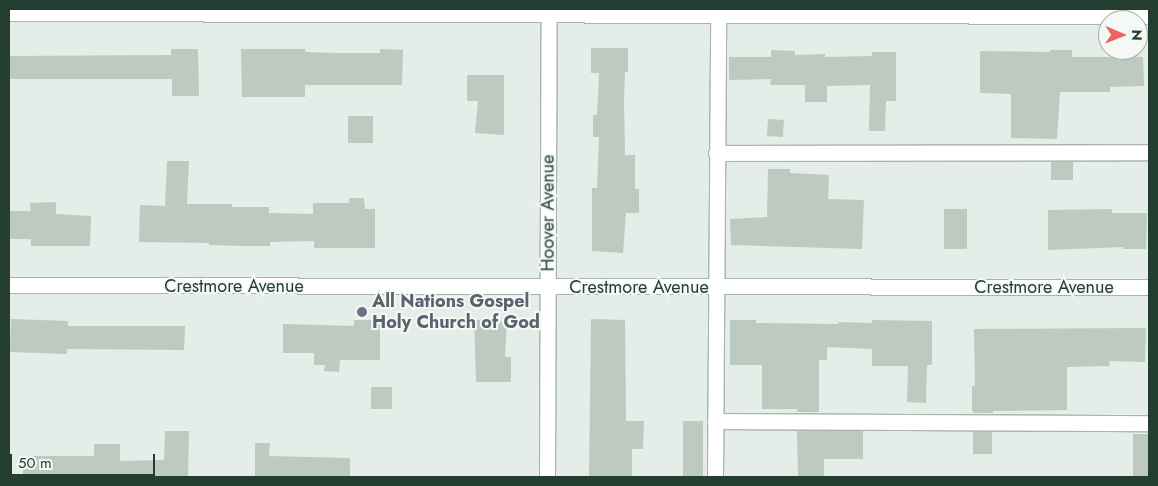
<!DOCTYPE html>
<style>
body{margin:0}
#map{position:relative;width:1158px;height:486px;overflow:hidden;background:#e4ede7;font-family:Jost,sans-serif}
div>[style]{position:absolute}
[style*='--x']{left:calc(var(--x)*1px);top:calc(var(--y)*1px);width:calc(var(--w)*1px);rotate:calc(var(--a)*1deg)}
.building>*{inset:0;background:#bccac2;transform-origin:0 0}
.roads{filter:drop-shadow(1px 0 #a7b5ad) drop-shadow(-1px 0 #a7b5ad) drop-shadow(0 1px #a7b5ad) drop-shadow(0 -1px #a7b5ad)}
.minor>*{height:15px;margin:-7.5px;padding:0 7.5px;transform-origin:7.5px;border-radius:7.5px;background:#fff}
.dots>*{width:14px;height:14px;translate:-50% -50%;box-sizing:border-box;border:2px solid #f4f9f6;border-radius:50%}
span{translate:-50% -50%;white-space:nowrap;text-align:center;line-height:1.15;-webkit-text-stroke:4px #f4f9f6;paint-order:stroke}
.street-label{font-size:18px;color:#243e31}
.worship-label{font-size:18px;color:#5b616d;font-weight:700}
.left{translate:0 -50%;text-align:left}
.frame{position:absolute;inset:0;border:10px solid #243e31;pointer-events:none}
.north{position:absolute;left:1098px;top:10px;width:50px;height:50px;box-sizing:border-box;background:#f4f9f6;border:1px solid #a1aea7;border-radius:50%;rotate:91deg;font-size:14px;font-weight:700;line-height:20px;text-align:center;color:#243e31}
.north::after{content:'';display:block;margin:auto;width:18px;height:22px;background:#ed6462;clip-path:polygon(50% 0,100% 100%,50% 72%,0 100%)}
.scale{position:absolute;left:10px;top:454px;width:145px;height:22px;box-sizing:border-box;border:2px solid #243e31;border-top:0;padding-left:6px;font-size:15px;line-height:18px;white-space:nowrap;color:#243e31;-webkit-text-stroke:4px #f4f9f6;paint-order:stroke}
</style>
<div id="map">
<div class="building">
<div style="clip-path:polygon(591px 48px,628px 48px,628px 72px,625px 72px,624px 102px,625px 155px,635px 155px,635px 189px,639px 189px,639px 213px,626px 213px,623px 253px,592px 251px,592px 188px,597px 188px,599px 137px,593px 137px,593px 115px,597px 115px,599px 73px,591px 73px)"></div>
<div style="clip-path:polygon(171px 49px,198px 49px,199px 96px,172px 96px,172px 79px,9px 79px,9px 56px,171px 55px)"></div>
<div style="clip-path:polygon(241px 49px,305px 49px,305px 52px,338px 53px,380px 53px,380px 49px,403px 50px,402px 85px,305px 85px,305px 97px,242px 97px)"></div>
<div style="clip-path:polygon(771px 50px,795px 51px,795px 55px,825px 54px,825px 57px,872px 56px,872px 52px,896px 52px,896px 101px,886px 101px,885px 131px,869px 131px,870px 85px,827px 86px,827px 102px,805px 102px,805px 85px,770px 85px,771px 79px,729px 80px,729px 57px,771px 57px)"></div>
<div style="clip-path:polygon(1050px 50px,1072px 50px,1072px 57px,1143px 57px,1144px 86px,1110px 87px,1110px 92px,1060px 92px,1057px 139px,1011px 138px,1011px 94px,980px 93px,980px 51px,1050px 52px)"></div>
<div style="clip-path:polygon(467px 75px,504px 75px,504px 135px,475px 133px,478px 101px,467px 101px)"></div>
<div style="left:348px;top:116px;width:25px;height:27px"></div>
<div style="left:768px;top:119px;width:16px;height:17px;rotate:4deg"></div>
<div style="clip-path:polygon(167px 161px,189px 161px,187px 204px,232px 204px,232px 207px,269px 207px,269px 213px,313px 214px,313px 203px,349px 203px,349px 198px,364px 198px,365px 209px,375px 209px,375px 248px,314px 248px,314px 241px,270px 242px,270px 246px,244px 246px,209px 245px,209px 243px,139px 242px,140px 205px,165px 206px)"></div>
<div style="left:1051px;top:162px;width:22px;height:18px"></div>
<div style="clip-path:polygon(768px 169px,790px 169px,790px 173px,829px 175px,828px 199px,864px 200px,862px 249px,731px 245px,730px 219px,767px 217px)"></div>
<div style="clip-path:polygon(56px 202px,56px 214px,91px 216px,90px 246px,31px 246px,31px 239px,9px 239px,9px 211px,31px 211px,30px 203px)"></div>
<div style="left:944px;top:209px;width:23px;height:40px"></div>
<div style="clip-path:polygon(1112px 209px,1112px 213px,1147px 213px,1146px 249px,1123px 249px,1123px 247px,1048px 250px,1048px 210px)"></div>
<div style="clip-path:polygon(11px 319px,68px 321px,68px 326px,185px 326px,184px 350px,67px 349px,67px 354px,10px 352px)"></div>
<div style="clip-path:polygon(591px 319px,625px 320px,626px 421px,644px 421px,643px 449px,632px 449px,632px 477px,589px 477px)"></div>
<div style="clip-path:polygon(354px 320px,380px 320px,380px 360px,340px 360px,339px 372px,324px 371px,325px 365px,314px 365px,314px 353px,283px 353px,283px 324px,354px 326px)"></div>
<div style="clip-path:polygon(474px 320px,507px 321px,505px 357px,511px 357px,511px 382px,476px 382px)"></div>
<div style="clip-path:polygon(730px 320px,756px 320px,756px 323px,838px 324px,839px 322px,872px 323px,872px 320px,932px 321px,932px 365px,927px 365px,926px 403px,907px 402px,908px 366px,872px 366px,872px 349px,827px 347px,827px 360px,819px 360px,819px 412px,797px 412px,797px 409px,762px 409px,762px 365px,730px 365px)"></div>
<div style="clip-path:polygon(1146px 328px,1145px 362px,1109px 361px,1110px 366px,1067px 367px,1067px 410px,993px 411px,993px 413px,974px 413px,972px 410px,972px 386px,975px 386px,974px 329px)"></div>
<div style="left:392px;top:387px;width:22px;height:21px;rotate:90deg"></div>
<div style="left:683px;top:421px;width:20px;height:56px"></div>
<div style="clip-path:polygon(165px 431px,189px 431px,188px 477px,23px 477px,23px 456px,94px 456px,94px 444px,120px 444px,120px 461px,164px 460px)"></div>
<div style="clip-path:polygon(797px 431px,863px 431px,863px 459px,824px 459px,824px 477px,798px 477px)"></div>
<div style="left:973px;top:432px;width:19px;height:22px"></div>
<div style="left:1133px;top:434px;width:16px;height:43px"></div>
<div style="clip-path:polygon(255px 443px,270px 443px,269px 456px,350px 458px,350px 477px,255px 477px)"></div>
</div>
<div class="roads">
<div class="minor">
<div style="--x:9;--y:13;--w:1140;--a:0.15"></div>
<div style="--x:716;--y:153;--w:433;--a:-0.1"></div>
<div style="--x:9;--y:285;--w:1140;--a:0.1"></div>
<div style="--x:715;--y:421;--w:434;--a:0.3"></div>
<div style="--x:547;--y:477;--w:468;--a:-89.8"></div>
<div style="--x:715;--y:477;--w:468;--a:-89.6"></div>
</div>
</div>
<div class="dots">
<div style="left:362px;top:312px;background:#6b7280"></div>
</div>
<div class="street-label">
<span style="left:548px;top:213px;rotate:-90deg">Hoover Avenue</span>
<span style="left:234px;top:286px">Crestmore Avenue</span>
<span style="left:639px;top:287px">Crestmore Avenue</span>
<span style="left:1044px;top:287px">Crestmore Avenue</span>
</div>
<div class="worship-label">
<span class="left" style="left:372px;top:312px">All Nations Gospel<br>Holy Church of God</span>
</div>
<div class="frame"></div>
<div class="north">N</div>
<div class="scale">50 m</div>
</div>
